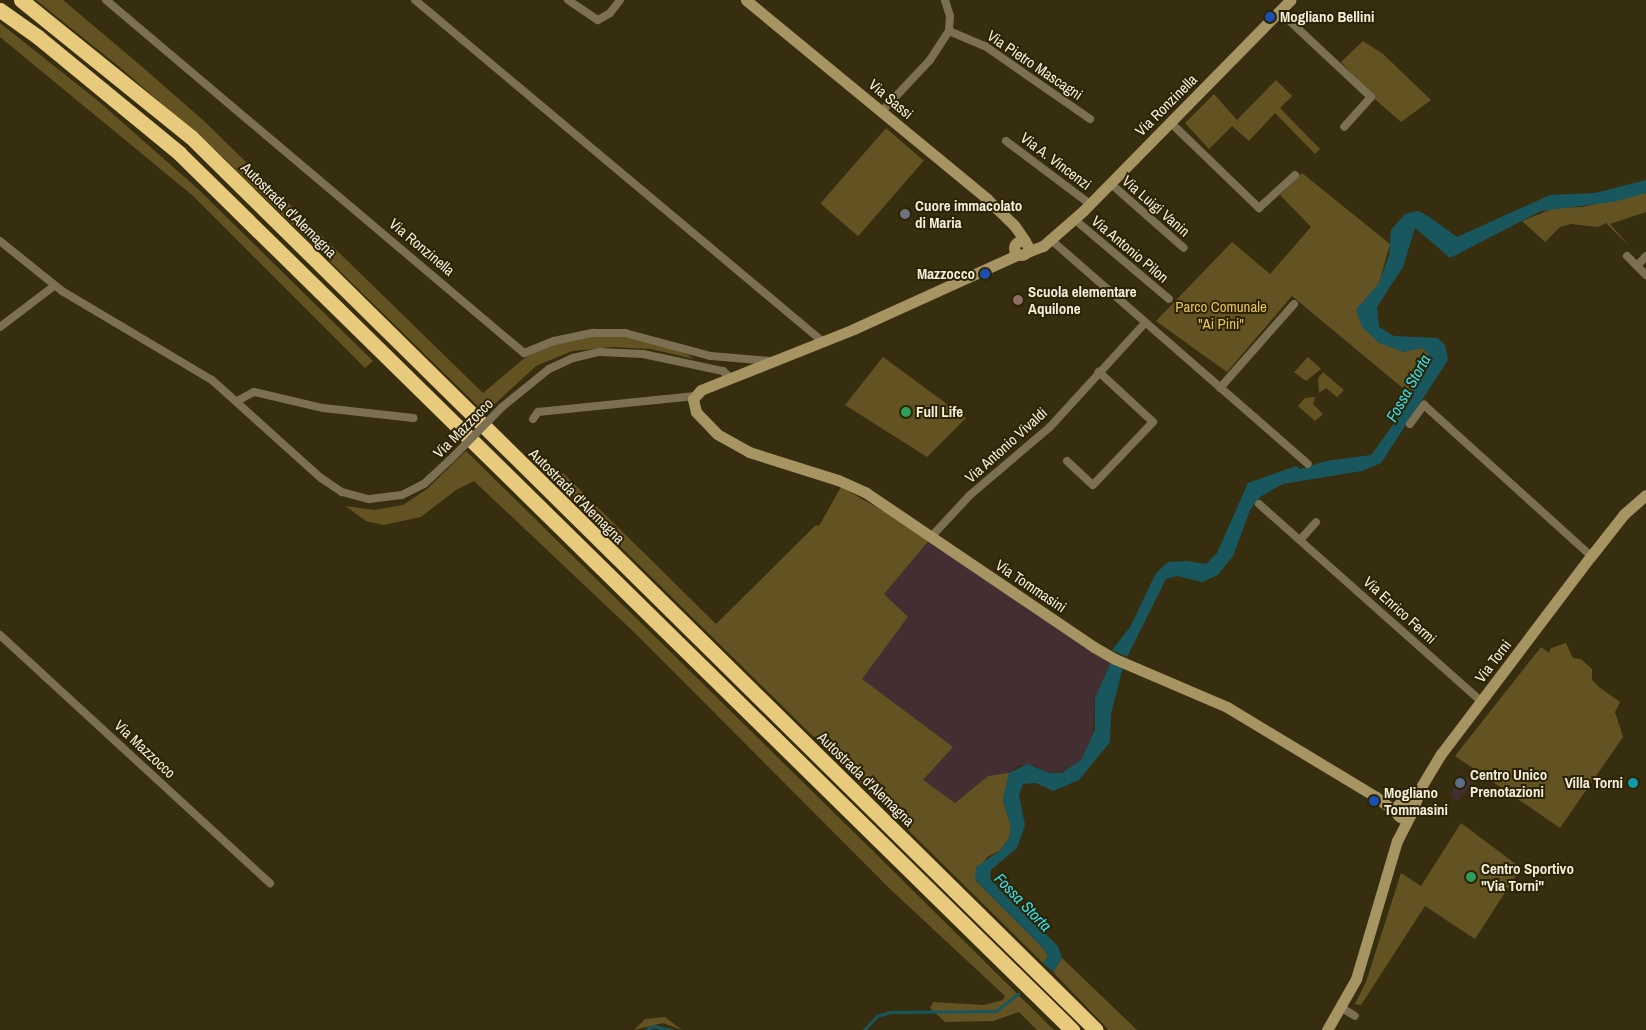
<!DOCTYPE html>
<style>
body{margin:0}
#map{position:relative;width:1646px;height:1030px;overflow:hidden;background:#372d0f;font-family:"Archivo Narrow",sans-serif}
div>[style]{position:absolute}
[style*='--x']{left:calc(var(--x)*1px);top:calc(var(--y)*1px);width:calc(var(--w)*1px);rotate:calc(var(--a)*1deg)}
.medical>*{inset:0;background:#432f32}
.green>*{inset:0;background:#645322;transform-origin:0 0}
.water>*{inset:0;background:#19575e}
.stream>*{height:2.5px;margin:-1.25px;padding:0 1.25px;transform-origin:1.25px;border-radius:1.25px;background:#19575e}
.street>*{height:8px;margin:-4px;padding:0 4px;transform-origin:4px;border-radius:4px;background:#7b7051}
.secondary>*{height:11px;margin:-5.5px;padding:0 5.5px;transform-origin:5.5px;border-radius:5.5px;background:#a69463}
.secondary>.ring{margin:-5.5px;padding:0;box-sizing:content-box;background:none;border:11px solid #a69463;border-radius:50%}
.highway>*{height:15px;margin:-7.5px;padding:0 7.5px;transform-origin:7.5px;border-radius:7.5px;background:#e7ca7c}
.street-bridge>*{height:8px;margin:-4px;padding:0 4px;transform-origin:4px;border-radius:4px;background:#7b7051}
.dots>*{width:14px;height:14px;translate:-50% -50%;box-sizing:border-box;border:2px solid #2d2305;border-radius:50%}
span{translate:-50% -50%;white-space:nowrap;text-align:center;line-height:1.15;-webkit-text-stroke:4px #2d2305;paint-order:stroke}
.poi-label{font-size:15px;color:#f3eddc;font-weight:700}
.left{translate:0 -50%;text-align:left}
.right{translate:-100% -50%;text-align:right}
.street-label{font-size:15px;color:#f3eddc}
.park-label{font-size:15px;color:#e8c458}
.water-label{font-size:16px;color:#34dff2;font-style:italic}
</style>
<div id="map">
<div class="medical">
<div style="clip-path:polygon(931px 538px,1111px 662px,1095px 698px,1092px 738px,1081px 760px,1069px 770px,1050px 773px,1035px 766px,1019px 765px,1009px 773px,988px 776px,955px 803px,923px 781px,952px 747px,861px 679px,908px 618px,884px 594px)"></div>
<div style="clip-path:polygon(1460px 774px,1474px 782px,1458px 800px,1454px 799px,1451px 793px)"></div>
</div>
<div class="green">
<div style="clip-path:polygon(36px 0,63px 0,140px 65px,204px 121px,483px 393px,527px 356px,567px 337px,619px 333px,671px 343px,694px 359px,651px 349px,612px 347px,572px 351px,536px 366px,485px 413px,224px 158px,122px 69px)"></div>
<div style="clip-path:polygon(0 23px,97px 100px,197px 188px,373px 361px,365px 368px,192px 195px,0 37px)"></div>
<div style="clip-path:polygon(1363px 41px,1383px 54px,1431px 100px,1401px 122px,1377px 101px,1341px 62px)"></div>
<div style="clip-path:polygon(1276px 80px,1292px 96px,1280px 108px,1320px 149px,1315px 154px,1275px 113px,1249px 141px,1232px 126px,1209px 149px,1185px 123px,1214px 94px,1237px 120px)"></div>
<div style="left:886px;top:128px;width:50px;height:100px;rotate:41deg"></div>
<div style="clip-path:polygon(1302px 173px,1390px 244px,1379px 283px,1356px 310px,1403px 352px,1422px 348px,1429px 354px,1411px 395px,1292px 296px,1227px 372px,1156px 321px,1232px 242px,1270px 274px,1311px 227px,1280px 195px)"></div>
<div style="clip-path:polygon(1646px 193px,1646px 212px,1610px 224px,1631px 248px,1606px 223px,1598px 227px,1571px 224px,1560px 227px,1545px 242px,1522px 221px,1554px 208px,1582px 207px)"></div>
<div style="clip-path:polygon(883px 357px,966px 418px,927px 457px,845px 405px)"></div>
<div style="clip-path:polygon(1308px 357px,1321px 369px,1306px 381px,1294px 372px)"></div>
<div style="clip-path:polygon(1323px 372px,1344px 390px,1337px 397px,1326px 388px,1319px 393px,1318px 378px)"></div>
<div style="clip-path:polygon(1315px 397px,1313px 404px,1323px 414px,1315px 421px,1298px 406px,1305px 398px)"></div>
<div style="clip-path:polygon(466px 451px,872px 850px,1054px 1030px,1037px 1030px,1019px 1012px,993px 1021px,945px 1022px,930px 1008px,933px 1002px,984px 1005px,1003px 1000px,1005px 996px,890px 889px,637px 635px,474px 481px,456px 490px,421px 517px,383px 525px,366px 521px,345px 506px,374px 510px,403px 505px,427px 489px)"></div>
<div style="clip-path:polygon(563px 473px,716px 624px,816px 525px,819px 526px,841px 487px,931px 538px,884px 594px,908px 617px,862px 679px,953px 747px,923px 780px,955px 803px,988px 776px,1009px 773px,1003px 800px,1011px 827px,1009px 838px,1001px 850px,987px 857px,975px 880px,1042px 947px,1048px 955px,1043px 963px,555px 482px)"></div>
<div style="clip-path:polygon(1566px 643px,1573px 658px,1581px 659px,1592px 669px,1592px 680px,1599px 687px,1620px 702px,1615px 712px,1623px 737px,1560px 828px,1455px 756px,1541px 647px,1549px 653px,1551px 648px)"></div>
<div style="clip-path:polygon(1461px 823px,1521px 868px,1475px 939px,1425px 906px,1361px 1005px,1355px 1004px,1366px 982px,1401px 873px,1421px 886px)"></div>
<div style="clip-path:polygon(1062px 958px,1137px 1030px,1108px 1030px,1103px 1024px,1053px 972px)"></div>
<div style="clip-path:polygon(665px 1017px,682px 1030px,663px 1023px,634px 1030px,645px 1019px)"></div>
</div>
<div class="water">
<div style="clip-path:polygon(1646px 180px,1646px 193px,1613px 202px,1541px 211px,1450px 258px,1415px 228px,1403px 267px,1377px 307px,1379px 327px,1394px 336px,1438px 338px,1445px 345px,1448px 360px,1381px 463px,1362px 471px,1283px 484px,1260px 497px,1250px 510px,1233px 556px,1218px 575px,1202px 582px,1177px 576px,1166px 579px,1127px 657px,1112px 650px,1130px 627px,1156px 573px,1168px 562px,1187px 561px,1206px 564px,1217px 553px,1248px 483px,1296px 466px,1300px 469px,1326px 461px,1371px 455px,1411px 400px,1413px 396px,1411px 395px,1429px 354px,1422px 348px,1403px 352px,1379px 343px,1362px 327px,1356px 310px,1379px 283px,1389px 255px,1391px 230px,1405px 214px,1418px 211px,1428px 216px,1457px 237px,1550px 195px,1595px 193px)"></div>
<div style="clip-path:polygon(1111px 662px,1123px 667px,1111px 714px,1110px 742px,1079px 780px,1053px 791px,1036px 783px,1023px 784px,1019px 795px,1025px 825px,1017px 848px,991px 870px,990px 877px,1000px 890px,1058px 946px,1062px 958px,1053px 972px,1043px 963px,1048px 955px,1042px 947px,975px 880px,976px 867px,1001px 850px,1009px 838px,1011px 827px,1003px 800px,1009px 773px,1027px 764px,1050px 773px,1062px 773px,1081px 760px,1095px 730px,1095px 698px)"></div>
</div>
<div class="stream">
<div style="--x:646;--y:1030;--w:8;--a:-30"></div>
<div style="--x:653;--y:1026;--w:19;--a:12"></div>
<div style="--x:864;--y:1030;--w:19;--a:-47"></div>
<div style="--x:877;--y:1016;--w:14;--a:-17"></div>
<div style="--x:890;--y:1012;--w:106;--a:-0.5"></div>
<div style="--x:996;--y:1011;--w:28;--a:-38"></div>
</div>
<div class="street">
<div style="--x:106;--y:0;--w:547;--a:40.18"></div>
<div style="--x:524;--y:353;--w:32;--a:-22"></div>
<div style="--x:554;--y:341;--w:40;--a:-12"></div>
<div style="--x:593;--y:333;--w:32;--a:0"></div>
<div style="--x:625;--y:333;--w:89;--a:15"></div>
<div style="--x:711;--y:356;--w:59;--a:4.8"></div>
<div style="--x:415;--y:0;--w:531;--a:39.96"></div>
<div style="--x:568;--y:0;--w:36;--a:34"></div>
<div style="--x:598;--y:20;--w:14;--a:-30"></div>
<div style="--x:610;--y:13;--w:16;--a:-52"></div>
<div style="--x:945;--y:0;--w:17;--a:73"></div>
<div style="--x:950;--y:16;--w:15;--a:94"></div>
<div style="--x:1279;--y:11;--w:126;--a:43.1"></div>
<div style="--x:1371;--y:97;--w:40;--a:132"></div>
<div style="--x:882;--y:111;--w:70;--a:-46.7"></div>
<div style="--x:930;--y:60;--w:35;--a:-57"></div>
<div style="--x:949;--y:31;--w:39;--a:23"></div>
<div style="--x:985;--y:46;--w:128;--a:34.8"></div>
<div style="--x:1170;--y:122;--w:124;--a:44"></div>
<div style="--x:1259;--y:208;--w:49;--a:-42.5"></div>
<div style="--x:1006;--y:141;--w:105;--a:36.9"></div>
<div style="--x:1110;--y:183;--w:98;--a:41.3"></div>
<div style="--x:1074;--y:219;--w:124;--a:40.1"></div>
<div style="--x:1050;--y:239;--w:342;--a:41.1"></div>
<div style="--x:0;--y:241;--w:80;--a:38.9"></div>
<div style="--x:62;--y:291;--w:174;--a:30.7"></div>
<div style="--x:212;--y:380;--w:147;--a:42"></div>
<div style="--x:321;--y:478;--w:25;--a:34"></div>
<div style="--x:342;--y:492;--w:28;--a:15"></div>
<div style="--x:369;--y:499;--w:33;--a:-7"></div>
<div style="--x:402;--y:495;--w:25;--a:-27"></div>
<div style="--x:424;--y:484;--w:35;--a:-43"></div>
<div style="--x:1627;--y:256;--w:27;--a:45"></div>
<div style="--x:1637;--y:266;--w:13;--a:-48"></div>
<div style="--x:0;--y:327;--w:68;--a:-37.2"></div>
<div style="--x:1220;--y:388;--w:112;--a:-48.6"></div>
<div style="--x:237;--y:401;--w:19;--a:-28"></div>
<div style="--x:254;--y:392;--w:71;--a:13.1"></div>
<div style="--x:323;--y:408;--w:91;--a:6.3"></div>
<div style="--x:502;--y:407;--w:60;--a:-39"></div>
<div style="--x:549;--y:369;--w:26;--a:-25"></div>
<div style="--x:573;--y:358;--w:28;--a:-13"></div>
<div style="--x:600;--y:352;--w:43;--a:2.7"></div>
<div style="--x:643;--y:354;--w:82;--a:12"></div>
<div style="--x:723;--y:371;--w:9;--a:41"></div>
<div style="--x:533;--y:419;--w:9;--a:-54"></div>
<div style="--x:538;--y:412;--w:158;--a:-5.8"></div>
<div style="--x:1410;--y:424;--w:24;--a:-54"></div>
<div style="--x:1424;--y:405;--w:225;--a:42.1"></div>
<div style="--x:1067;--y:461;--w:35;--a:43"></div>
<div style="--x:1093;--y:485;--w:87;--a:-46.4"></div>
<div style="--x:1153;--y:422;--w:74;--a:-137.2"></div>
<div style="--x:1259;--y:504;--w:297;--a:41.6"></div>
<div style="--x:931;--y:537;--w:57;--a:-47.1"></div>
<div style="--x:970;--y:495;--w:105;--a:-40.4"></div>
<div style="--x:1050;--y:427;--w:141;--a:-47.6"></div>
<div style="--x:1300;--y:540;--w:24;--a:-48"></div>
<div style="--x:0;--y:635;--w:367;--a:42.6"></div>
<div style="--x:1342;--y:1008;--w:15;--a:32"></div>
</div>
<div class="secondary">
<div style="--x:746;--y:0;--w:313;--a:39.5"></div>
<div style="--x:987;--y:199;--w:37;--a:44"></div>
<div style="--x:1014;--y:225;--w:19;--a:55"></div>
<div class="ring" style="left:1014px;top:241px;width:3px;height:3px"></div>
<div style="--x:1027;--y:252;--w:17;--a:-21"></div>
<div style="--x:1043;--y:246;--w:53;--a:-41.2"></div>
<div style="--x:1083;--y:211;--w:296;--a:-45.5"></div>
<div style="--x:1019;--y:254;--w:181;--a:155.6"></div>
<div style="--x:854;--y:329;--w:165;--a:158.3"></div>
<div style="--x:701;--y:390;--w:12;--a:132"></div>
<div style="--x:693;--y:399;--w:13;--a:77"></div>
<div style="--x:696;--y:412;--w:30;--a:46"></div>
<div style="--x:717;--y:434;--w:37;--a:29"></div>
<div style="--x:749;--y:452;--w:93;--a:17.5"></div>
<div style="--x:838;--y:480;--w:30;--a:24"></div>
<div style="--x:865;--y:492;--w:277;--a:34.1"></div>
<div style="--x:1094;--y:647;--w:24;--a:30"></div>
<div style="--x:1115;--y:659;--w:122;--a:23.2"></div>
<div style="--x:1227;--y:707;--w:174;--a:31.1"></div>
<div style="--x:1376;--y:797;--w:25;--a:37"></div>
<div class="ring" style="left:1396px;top:802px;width:5px;height:5px"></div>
<div style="--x:1412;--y:811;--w:26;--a:-69"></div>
<div style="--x:1421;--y:787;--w:39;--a:-59"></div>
<div style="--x:1441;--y:754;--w:248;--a:-52.9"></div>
<div style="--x:1591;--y:556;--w:53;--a:-51.8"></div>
<div style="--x:1624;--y:514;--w:29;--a:-41"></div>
<div style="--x:1327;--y:1030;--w:59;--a:-60.4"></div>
<div style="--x:1356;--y:979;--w:144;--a:-73.5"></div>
<div style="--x:1397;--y:841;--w:28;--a:-63"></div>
</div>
<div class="highway">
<div style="--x:21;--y:0;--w:218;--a:38.9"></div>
<div style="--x:191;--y:137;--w:1271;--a:44.62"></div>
<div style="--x:0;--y:10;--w:47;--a:35.4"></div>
<div style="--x:38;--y:37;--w:183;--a:39.4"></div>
<div style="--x:179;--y:153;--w:1252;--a:44.48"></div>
</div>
<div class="street-bridge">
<div style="--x:450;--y:460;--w:74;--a:-45.5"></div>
</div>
<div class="dots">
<div style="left:1270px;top:17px;background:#1a4fb4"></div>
<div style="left:905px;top:214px;background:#6b7280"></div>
<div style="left:985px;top:274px;background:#1a4fb4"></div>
<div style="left:1018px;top:300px;background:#8d6e63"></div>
<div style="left:906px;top:412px;background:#2e9e5b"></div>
<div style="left:1460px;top:783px;background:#5c6f8a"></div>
<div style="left:1633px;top:783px;background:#0f9aa8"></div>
<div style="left:1374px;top:801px;background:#1a4fb4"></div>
<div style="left:1471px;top:877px;background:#2e9e5b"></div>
</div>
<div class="poi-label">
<span class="left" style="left:1280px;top:17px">Mogliano Bellini</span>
<span class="left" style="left:915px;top:214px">Cuore immacolato<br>di Maria</span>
<span class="right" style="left:975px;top:274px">Mazzocco</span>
<span class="left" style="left:1028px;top:300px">Scuola elementare<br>Aquilone</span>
<span class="left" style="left:916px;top:412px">Full Life</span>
<span class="left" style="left:1470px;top:783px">Centro Unico<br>Prenotazioni</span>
<span class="right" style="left:1623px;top:783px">Villa Torni</span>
<span class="left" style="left:1384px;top:801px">Mogliano<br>Tommasini</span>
<span class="left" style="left:1481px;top:877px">Centro Sportivo<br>"Via Torni"</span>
</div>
<div class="street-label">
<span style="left:1035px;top:65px;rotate:34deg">Via Pietro Mascagni</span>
<span style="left:891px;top:99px;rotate:40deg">Via Sassi</span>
<span style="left:1166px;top:105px;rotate:-45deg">Via Ronzinella</span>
<span style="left:1056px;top:161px;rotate:37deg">Via A. Vincenzi</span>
<span style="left:1156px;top:206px;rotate:41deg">Via Luigi Vanin</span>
<span style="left:289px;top:210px;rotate:45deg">Autostrada d'Alemagna</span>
<span style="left:422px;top:247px;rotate:40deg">Via Ronzinella</span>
<span style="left:1130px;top:249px;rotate:40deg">Via Antonio Pilon</span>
<span style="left:463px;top:428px;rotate:-45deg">Via Mazzocco</span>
<span style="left:1006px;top:445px;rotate:-42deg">Via Antonio Vivaldi</span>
<span style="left:577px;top:496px;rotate:45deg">Autostrada d'Alemagna</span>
<span style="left:1031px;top:586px;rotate:34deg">Via Tommasini</span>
<span style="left:1400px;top:610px;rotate:42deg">Via Enrico Fermi</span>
<span style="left:1493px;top:661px;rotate:-53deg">Via Torni</span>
<span style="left:145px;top:749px;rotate:43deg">Via Mazzocco</span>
<span style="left:866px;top:779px;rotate:44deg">Autostrada d'Alemagna</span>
</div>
<div class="park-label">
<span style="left:1221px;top:315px">Parco Comunale<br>"Ai Pini"</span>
</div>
<div class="water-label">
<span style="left:1408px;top:388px;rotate:-61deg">Fossa Storta</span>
<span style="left:1023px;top:902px;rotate:46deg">Fossa Storta</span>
</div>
</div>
